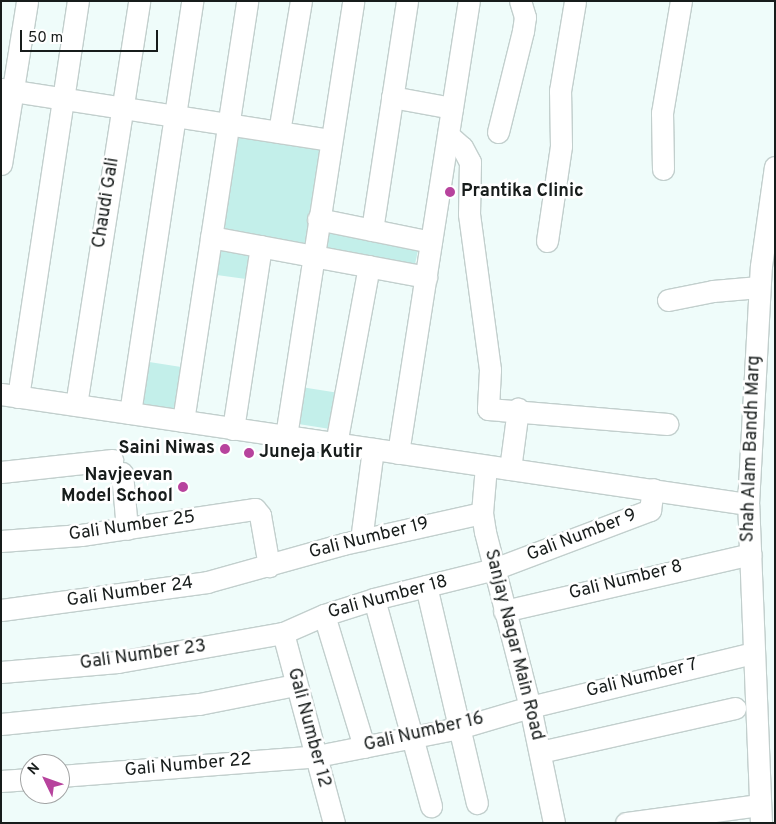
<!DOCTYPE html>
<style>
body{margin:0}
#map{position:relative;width:776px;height:824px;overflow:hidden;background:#effcfa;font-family:Overpass,sans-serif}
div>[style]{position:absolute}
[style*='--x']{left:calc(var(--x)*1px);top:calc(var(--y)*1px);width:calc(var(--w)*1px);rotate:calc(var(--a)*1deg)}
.green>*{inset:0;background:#c3efea;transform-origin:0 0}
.roads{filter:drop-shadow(1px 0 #c2cfcd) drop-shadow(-1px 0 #c2cfcd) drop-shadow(0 1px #c2cfcd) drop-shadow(0 -1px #c2cfcd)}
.minor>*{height:21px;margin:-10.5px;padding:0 10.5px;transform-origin:10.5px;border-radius:10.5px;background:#fff}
.dots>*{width:14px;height:14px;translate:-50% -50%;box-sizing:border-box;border:2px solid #fff;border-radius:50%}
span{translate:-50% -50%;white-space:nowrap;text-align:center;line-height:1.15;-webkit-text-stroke:5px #fff;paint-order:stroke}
.poi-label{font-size:18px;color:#171c1b;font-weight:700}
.left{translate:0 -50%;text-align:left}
.right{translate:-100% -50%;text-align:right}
.street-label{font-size:18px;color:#171c1b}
.frame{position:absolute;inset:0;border:2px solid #171c1b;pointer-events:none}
.north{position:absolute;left:20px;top:754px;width:50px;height:50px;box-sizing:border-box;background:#fff;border:1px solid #a2a4a4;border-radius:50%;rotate:312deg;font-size:14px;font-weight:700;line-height:20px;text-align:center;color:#171c1b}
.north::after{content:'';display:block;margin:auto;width:18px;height:22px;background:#b7439d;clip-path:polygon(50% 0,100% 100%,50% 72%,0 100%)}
.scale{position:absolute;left:20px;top:30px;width:138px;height:22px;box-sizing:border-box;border:2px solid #171c1b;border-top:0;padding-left:6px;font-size:15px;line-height:18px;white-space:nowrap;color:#171c1b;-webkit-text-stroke:4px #fff;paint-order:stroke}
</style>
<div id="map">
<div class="green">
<div style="left:236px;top:136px;width:86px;height:98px;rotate:8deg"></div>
<div style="left:324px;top:226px;width:97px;height:25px;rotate:12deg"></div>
<div style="left:219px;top:246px;width:35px;height:29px;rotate:8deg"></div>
<div style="left:143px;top:361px;width:45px;height:48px;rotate:9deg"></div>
<div style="left:301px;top:387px;width:37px;height:37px;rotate:9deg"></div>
</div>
<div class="roads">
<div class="minor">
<div style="--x:1;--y:89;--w:334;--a:8.8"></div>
<div style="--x:392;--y:97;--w:61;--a:10.4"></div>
<div style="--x:279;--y:132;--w:133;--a:-80.5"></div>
<div style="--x:498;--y:132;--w:104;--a:-76.1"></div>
<div style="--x:523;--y:31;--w:14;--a:-82"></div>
<div style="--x:525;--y:17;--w:17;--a:-107"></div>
<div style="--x:448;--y:135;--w:18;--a:41"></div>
<div style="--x:462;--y:147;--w:17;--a:62"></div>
<div style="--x:470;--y:162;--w:52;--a:91.1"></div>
<div style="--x:469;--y:214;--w:157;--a:82.3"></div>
<div style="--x:490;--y:370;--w:39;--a:93"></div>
<div style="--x:488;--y:409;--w:180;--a:4.8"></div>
<div style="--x:1;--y:164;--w:165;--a:-80.9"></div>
<div style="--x:663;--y:169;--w:56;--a:-91"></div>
<div style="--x:662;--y:113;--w:114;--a:-80.4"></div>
<div style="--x:318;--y:219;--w:115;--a:11.5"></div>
<div style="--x:372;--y:230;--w:232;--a:-81.3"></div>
<div style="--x:211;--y:237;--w:219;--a:10.5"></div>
<div style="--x:547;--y:241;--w:96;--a:-81.6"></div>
<div style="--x:561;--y:146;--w:55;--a:-91"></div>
<div style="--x:560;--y:91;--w:91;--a:-80.5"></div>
<div style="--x:668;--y:300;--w:46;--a:-11.3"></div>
<div style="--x:713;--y:291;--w:46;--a:-5"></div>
<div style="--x:1;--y:394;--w:755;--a:8.38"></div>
<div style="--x:18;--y:397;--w:401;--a:-81.4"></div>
<div style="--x:76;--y:405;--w:409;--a:-81.1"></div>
<div style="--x:130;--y:413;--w:417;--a:-81.4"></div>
<div style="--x:183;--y:421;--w:425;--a:-81.3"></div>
<div style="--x:233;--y:429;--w:185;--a:-81.3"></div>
<div style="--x:286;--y:436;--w:440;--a:-81.2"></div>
<div style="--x:336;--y:444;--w:181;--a:-79.5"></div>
<div style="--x:398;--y:453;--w:458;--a:-81.1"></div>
<div style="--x:486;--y:466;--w:47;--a:94.9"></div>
<div style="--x:482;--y:513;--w:19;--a:81"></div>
<div style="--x:485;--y:532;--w:181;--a:75.6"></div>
<div style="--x:530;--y:707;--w:118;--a:78.3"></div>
<div style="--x:510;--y:469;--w:61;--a:-82.4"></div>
<div style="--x:1;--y:472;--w:112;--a:-6.2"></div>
<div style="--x:122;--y:473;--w:56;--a:84.9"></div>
<div style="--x:361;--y:540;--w:92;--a:-82.5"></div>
<div style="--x:1;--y:541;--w:80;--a:-4.3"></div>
<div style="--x:81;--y:535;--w:176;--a:-8.5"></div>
<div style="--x:255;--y:509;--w:8;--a:50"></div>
<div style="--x:260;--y:515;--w:52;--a:80"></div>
<div style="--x:426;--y:586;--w:223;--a:76.8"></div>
<div style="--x:374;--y:599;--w:215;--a:74.6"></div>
<div style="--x:1;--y:610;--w:208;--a:-7.7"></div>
<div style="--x:207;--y:582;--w:141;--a:-15.6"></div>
<div style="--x:343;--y:544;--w:142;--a:-12.6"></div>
<div style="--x:504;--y:611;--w:253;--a:-13"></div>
<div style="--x:324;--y:615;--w:138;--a:73.1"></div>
<div style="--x:283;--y:633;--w:197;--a:75"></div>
<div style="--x:1;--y:672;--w:117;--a:-4.9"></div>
<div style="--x:118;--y:662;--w:168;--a:-10"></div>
<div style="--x:283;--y:633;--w:45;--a:-23.7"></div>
<div style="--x:324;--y:615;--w:52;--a:-17.7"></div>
<div style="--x:374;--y:599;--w:124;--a:-14"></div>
<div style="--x:494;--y:569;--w:167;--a:-20.7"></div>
<div style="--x:650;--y:510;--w:21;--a:-82"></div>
<div style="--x:1;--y:724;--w:199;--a:-5.8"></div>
<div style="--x:199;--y:704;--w:98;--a:-11.2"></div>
<div style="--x:540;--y:752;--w:200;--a:-12.7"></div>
<div style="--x:60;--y:776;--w:258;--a:-4.4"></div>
<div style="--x:317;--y:756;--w:145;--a:-11.2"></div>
<div style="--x:459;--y:728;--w:74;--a:-16.5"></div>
<div style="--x:530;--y:707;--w:230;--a:-13.6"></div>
<div style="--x:1;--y:781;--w:29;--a:-4"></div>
<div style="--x:626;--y:823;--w:135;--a:-7.7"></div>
<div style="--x:761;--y:823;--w:319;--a:-92.3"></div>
<div style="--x:748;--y:504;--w:238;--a:-86.9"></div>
<div style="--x:761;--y:266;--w:100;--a:-82"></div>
</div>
</div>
<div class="dots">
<div style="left:450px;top:192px;background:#b7439d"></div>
<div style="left:225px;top:449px;background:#b7439d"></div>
<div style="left:249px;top:453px;background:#b7439d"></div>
<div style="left:183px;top:487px;background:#b7439d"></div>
</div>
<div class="poi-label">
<span class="left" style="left:461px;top:192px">Prantika Clinic</span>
<span class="right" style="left:215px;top:449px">Saini Niwas</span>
<span class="left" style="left:259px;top:453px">Juneja Kutir</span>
<span class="right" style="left:173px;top:487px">Navjeevan<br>Model School</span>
</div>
<div class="street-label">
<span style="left:107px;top:203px;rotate:-81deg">Chaudi Gali</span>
<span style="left:752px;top:449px;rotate:-88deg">Shah Alam Bandh Marg</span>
<span style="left:132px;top:527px;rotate:-8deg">Gali Number 25</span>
<span style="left:582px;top:536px;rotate:-21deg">Gali Number 9</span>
<span style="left:369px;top:539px;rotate:-14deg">Gali Number 19</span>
<span style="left:626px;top:581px;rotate:-14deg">Gali Number 8</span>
<span style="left:130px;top:593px;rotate:-8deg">Gali Number 24</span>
<span style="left:388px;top:598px;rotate:-15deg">Gali Number 18</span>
<span style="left:513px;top:645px;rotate:76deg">Sanjay Nagar Main Road</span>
<span style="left:143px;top:656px;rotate:-8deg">Gali Number 23</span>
<span style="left:642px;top:679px;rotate:-14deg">Gali Number 7</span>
<span style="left:308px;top:728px;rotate:75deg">Gali Number 12</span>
<span style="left:424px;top:733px;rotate:-13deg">Gali Number 16</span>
<span style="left:188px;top:766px;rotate:-5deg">Gali Number 22</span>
</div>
<div class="frame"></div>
<div class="north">N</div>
<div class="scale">50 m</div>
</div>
